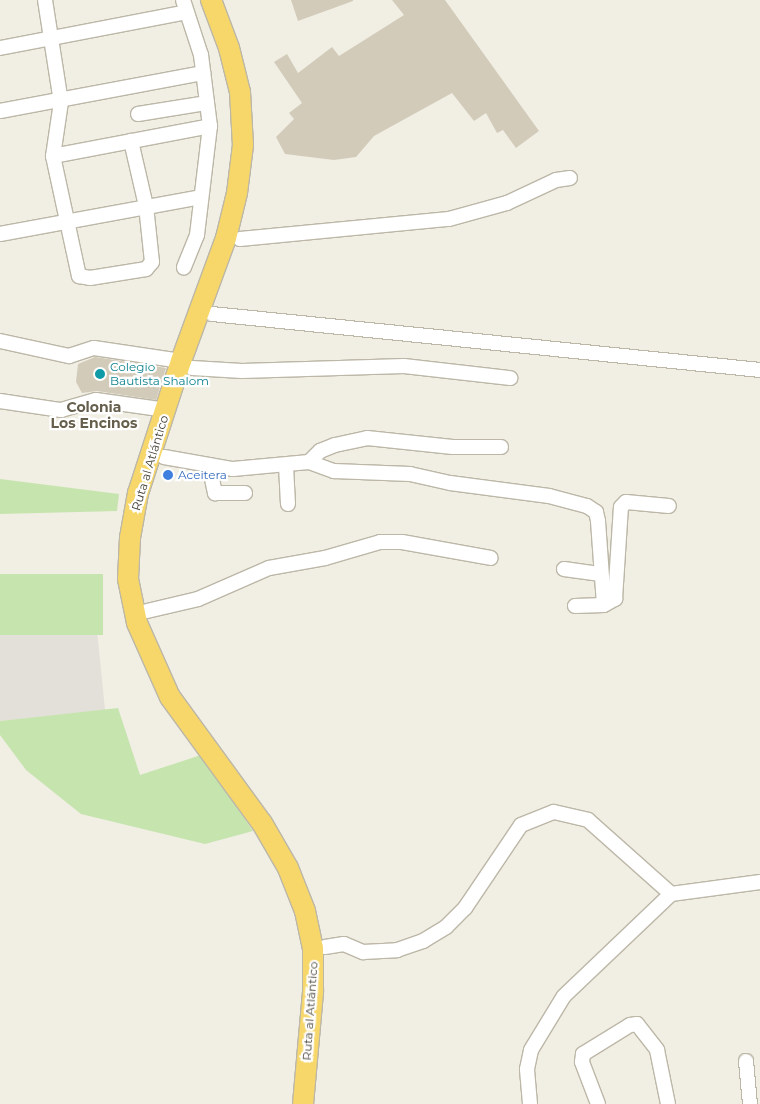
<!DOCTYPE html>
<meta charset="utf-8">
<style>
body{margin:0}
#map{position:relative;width:760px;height:1104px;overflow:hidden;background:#f1eee4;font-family:Montserrat,sans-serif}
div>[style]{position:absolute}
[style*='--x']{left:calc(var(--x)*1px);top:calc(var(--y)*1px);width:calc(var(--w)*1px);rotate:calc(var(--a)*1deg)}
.industrial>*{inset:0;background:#e3dfd9}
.green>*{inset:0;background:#c6e4ae;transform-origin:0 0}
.building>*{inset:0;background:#d2cbba}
.roads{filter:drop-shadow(1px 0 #bcb7a7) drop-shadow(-1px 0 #bcb7a7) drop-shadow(0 1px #bcb7a7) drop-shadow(0 -1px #bcb7a7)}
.minor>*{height:14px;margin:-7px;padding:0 7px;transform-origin:7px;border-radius:7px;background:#fff}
.highway>*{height:20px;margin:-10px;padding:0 10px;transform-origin:10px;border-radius:10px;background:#f7d769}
.dots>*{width:14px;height:14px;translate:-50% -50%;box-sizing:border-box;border:2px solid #fff;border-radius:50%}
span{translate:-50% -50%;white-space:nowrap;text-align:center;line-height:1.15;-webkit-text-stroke:4.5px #fff;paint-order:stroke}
.culture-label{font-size:12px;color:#0d838f}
.left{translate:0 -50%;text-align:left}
.street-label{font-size:12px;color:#433f34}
.shop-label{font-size:12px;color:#366cbe}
.neighbourhood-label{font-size:14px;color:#655e4c;font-weight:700}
</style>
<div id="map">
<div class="industrial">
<div style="clip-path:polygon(97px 631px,105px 710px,0 721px,0 635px)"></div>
</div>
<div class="green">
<div style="clip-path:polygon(0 479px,119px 494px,117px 511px,0 514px)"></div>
<div style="left:0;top:574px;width:103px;height:61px"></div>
<div style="clip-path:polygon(118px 708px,140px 775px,201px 755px,253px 831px,205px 844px,81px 814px,26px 770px,0 735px,0 721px)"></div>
</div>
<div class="building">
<div style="clip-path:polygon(291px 0,353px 0,353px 1px,298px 21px)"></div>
<div style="clip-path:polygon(392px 0,445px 0,539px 131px,516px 148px,503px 130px,497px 133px,486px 113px,474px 121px,452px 93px,374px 136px,356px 157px,334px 160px,285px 154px,276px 137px,294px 119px,289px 113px,302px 103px,274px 62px,287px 54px,298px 73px,332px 47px,339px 56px,404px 15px)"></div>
<div style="clip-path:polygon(95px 357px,166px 368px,156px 400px,97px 391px,82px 393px,76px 382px,78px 364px)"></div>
</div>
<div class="roads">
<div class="minor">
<div style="--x:45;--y:0;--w:103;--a:81.1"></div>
<div style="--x:61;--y:102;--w:55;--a:98.4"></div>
<div style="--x:53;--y:156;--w:123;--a:77.8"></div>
<div style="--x:79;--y:276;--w:11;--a:10"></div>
<div style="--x:90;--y:278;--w:57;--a:-9.1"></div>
<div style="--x:146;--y:269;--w:9;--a:-49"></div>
<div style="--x:152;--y:262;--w:56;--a:-96.1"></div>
<div style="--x:146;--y:206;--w:67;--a:-103"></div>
<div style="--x:183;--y:0;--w:58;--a:71.9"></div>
<div style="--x:201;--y:55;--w:72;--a:82.8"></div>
<div style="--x:210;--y:126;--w:110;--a:96.8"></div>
<div style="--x:197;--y:235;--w:35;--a:112"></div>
<div style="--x:0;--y:48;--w:190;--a:-10.9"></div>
<div style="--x:0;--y:111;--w:207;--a:-10.6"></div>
<div style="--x:138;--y:114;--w:70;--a:-9.1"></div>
<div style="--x:53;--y:156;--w:160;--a:-10.8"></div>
<div style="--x:0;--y:234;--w:204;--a:-10.4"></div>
<div style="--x:240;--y:239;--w:210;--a:-5.5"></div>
<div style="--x:449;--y:219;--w:60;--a:-15.4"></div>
<div style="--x:507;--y:203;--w:54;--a:-25.1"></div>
<div style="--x:556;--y:180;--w:14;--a:-8"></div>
<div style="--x:212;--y:314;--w:551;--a:5.83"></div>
<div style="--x:0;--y:341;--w:71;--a:12.3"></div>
<div style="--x:69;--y:356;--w:26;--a:-18"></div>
<div style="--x:94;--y:348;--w:88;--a:8.5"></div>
<div style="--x:192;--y:368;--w:50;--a:3.4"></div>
<div style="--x:242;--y:371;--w:162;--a:-1.8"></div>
<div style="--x:404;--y:366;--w:107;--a:6.5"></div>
<div style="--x:0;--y:401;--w:62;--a:8.4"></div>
<div style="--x:61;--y:410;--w:36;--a:-16"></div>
<div style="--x:96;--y:400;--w:71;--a:8.1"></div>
<div style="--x:164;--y:457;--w:70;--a:9.9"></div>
<div style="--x:233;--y:469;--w:76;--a:-5.3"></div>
<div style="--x:309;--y:462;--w:27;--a:20"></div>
<div style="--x:334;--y:471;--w:76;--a:2.3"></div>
<div style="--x:410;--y:474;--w:41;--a:12.7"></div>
<div style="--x:450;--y:483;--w:100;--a:7.5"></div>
<div style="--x:549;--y:496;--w:39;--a:15"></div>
<div style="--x:587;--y:506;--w:11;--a:34"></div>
<div style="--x:596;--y:512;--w:9;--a:77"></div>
<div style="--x:598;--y:521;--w:84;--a:85.9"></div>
<div style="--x:604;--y:605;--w:13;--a:-29"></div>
<div style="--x:615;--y:599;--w:92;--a:-86.3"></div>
<div style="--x:621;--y:507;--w:7;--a:-45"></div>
<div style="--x:626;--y:502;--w:43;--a:5.3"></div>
<div style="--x:309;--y:462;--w:16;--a:-45"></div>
<div style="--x:320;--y:451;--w:16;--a:-22"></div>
<div style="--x:335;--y:445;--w:33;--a:-12"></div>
<div style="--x:367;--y:438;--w:86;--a:6"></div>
<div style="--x:453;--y:447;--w:48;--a:0"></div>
<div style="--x:209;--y:465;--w:29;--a:78"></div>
<div style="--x:215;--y:493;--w:30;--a:0"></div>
<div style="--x:286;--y:466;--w:38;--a:87"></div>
<div style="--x:564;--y:569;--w:37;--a:8"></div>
<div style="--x:575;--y:606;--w:29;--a:-2"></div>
<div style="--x:147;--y:611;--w:52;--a:-13.2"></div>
<div style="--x:198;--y:599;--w:77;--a:-23.6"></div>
<div style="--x:269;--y:568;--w:57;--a:-10.1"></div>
<div style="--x:325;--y:558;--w:57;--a:-16.2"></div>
<div style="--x:380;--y:542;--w:22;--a:0"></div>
<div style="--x:402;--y:542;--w:90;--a:10.2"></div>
<div style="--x:325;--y:947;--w:19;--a:-9"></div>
<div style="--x:344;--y:944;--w:21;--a:23"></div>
<div style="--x:363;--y:952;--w:34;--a:-3"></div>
<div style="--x:397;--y:950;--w:28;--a:-19"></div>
<div style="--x:423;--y:941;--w:27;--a:-31"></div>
<div style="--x:446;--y:927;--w:27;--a:-45"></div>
<div style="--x:465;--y:908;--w:100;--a:-56"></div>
<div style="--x:521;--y:825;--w:35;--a:-22"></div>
<div style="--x:554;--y:812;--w:35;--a:13"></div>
<div style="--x:588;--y:820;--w:111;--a:41.7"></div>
<div style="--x:746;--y:1061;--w:43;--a:84.7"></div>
<div style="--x:530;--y:1104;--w:35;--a:-95"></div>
<div style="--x:527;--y:1069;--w:19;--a:-78"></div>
<div style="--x:531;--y:1050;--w:63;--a:-58.6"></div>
<div style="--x:564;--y:996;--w:148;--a:-43.6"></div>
<div style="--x:671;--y:894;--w:90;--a:-7.7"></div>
<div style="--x:598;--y:1104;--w:45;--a:-110.9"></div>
<div style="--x:582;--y:1062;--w:8;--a:-83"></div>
<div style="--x:583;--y:1054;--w:55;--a:-31.7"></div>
<div style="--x:630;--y:1025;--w:7;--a:-8"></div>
<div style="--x:637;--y:1024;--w:33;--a:52"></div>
<div style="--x:657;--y:1050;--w:55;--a:78.5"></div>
</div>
<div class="highway">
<div style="--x:211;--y:0;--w:51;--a:69.4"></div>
<div style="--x:229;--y:48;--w:45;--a:76"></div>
<div style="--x:240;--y:92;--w:53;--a:86.8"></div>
<div style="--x:243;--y:145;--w:48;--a:97.1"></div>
<div style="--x:237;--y:193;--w:46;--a:103.7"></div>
<div style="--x:226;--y:238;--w:131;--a:110.1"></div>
<div style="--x:181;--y:361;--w:139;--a:108"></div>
<div style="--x:138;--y:493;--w:46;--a:100.1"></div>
<div style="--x:130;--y:538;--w:41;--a:92.8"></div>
<div style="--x:128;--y:579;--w:45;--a:78.4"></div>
<div style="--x:137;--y:623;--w:81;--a:66"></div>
<div style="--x:170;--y:697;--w:156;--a:53.9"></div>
<div style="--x:262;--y:823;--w:52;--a:60"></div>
<div style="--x:288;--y:868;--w:46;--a:68.4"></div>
<div style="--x:305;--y:911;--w:38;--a:78"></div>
<div style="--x:313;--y:948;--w:44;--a:90"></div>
<div style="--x:313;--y:992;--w:112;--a:95.1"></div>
</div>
</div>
<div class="dots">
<div style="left:100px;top:374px;background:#0f9aa8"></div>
<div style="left:168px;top:475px;background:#3f7fe0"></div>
</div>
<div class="culture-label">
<span class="left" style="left:110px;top:374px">Colegio<br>Bautista Shalom</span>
</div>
<div class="street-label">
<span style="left:150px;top:463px;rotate:-73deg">Ruta al Atlántico</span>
<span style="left:310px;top:1011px;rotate:-86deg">Ruta al Atlántico</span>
</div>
<div class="shop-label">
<span class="left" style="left:178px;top:475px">Aceitera</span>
</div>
<div class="neighbourhood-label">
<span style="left:94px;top:415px">Colonia<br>Los Encinos</span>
</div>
</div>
